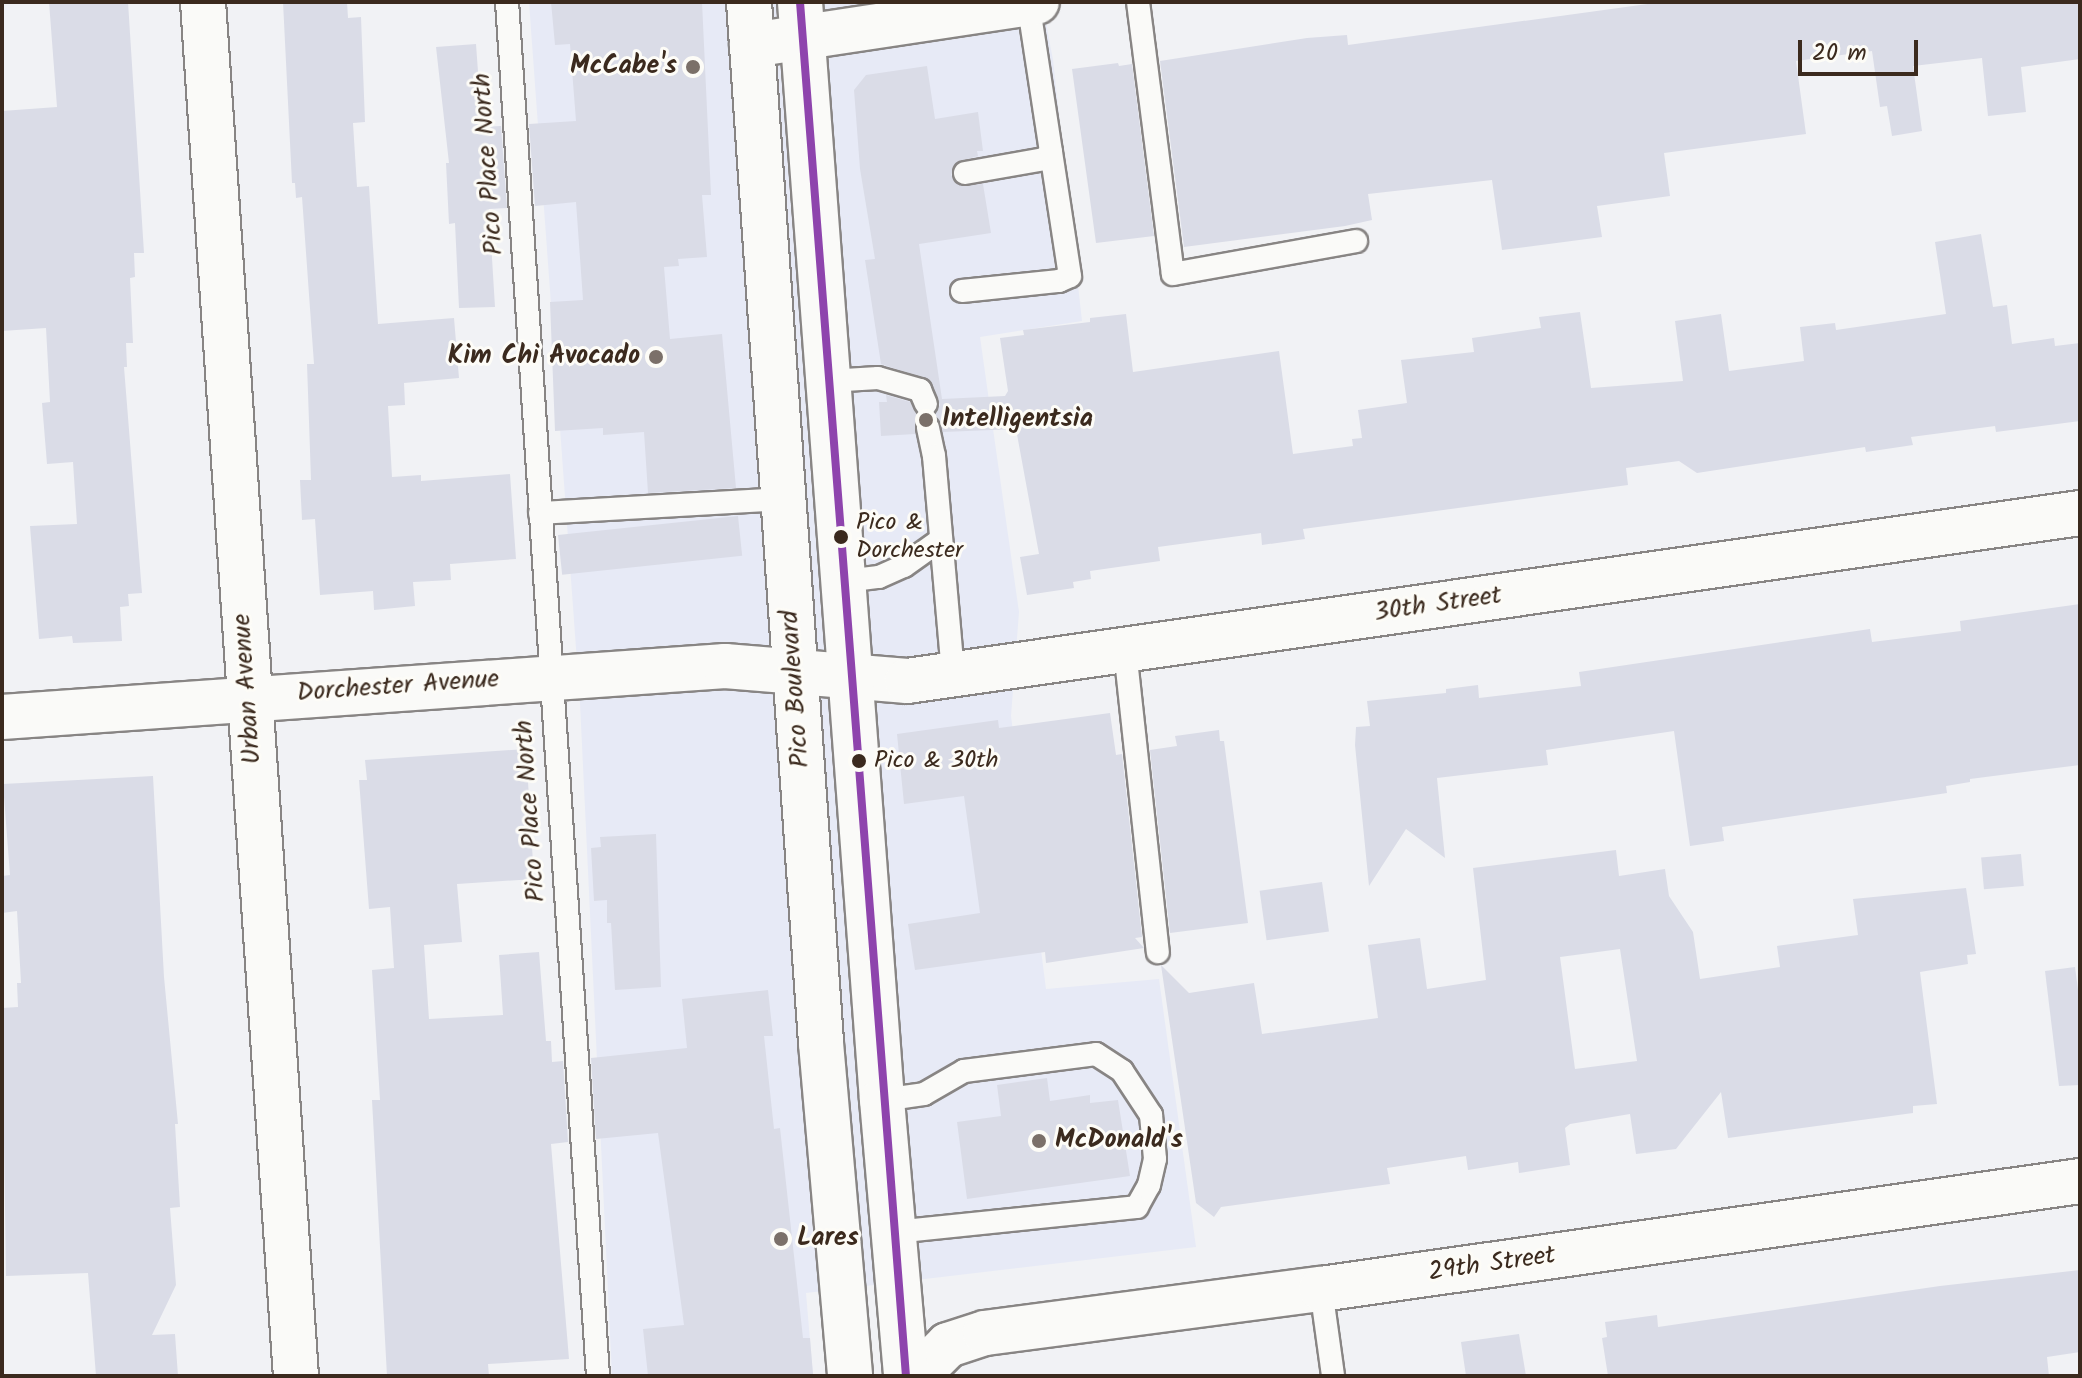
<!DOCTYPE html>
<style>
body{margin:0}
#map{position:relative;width:2082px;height:1378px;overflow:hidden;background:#f1f2f5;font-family:Kalam,sans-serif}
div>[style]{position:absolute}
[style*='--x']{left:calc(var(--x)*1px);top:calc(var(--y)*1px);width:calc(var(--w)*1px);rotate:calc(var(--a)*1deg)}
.built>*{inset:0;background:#e7eaf6}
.building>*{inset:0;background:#dadce7;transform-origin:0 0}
.roads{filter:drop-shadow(2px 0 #888584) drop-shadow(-2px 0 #888584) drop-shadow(0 2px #888584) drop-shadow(0 -2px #888584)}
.service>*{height:22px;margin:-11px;padding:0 11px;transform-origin:11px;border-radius:11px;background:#fafaf8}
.minor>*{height:44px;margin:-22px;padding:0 22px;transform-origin:22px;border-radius:22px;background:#fafaf8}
.secondary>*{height:44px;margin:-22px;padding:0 22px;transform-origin:22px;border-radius:22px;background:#fafaf8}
.bus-1>*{height:8px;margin:-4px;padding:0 4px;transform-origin:4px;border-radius:4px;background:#8e44ad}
.dots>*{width:22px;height:22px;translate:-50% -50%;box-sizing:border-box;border:4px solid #fdfcf7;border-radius:50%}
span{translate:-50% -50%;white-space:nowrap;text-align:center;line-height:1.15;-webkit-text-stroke:6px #fdfcf7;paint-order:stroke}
.bus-label{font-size:24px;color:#3b2a1e}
.left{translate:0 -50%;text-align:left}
.poi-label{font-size:26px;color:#3b2a1e;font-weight:700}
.right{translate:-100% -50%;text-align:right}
.street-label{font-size:26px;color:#3b2a1e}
.frame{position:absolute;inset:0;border:4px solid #3b2a1e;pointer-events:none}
.scale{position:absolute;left:1798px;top:40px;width:120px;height:36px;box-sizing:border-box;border:4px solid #3b2a1e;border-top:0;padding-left:10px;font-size:24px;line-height:28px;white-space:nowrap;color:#3b2a1e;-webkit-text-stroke:6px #fdfcf7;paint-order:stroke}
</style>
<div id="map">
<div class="built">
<div style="clip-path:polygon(529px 2px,1042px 2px,1053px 60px,1082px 321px,980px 337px,1019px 612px,1011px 716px,1046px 989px,1159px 979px,1196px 1247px,806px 1293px,813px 1376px,612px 1376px,580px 703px)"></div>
</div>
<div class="building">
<div style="clip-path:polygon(49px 2px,128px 2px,144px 253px,134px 253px,135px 277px,130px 278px,133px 343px,126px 343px,127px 367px,124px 367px,142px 593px,128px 594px,129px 606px,120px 607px,122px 641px,73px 643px,72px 636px,39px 639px,30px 526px,77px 524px,73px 462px,47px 464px,42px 403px,50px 402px,46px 328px,2px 331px,2px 111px,57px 107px)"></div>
<div style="clip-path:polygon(283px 2px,347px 2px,348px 18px,361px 17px,365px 122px,353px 123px,357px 187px,369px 186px,378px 324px,454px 318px,459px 378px,404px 383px,405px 405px,388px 406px,392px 477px,421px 475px,421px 481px,510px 474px,516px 559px,450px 564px,451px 580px,413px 582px,415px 606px,374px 610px,373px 591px,320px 595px,315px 519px,302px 520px,300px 480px,311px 480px,307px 364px,314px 364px,302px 197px,296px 198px,295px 183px,292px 183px)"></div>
<div style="clip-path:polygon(551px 2px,702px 2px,711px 195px,702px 195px,707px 257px,678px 259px,679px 266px,664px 267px,670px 339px,722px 334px,736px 488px,648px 493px,644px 432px,603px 435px,603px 428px,555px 431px,550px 302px,583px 300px,576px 202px,535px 206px,529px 124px,576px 121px,570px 44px,555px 45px)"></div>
<div style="clip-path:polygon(1662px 2px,2080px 2px,2080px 59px,2021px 67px,2026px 112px,1988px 116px,1982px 58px,1913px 66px,1922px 131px,1892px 136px,1887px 106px,1880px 107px,1872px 51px,1796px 61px,1806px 134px,1664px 153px,1670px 196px,1597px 206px,1602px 237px,1502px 250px,1492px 180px,1368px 194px,1372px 220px,1345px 226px,1184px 247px,1160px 61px,1307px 38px,1347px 35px,1348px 45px)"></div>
<div style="clip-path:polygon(476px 44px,482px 127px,501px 126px,507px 208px,489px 209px,495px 307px,459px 308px,455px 223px,449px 224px,446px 163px,449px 163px,436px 47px)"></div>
<div style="clip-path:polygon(1118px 63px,1119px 66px,1132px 64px,1154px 236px,1096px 243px,1072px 69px)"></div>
<div style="clip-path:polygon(927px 66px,935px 119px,978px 112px,983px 151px,977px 151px,978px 156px,957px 162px,951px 175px,961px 186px,983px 184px,991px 233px,919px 244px,942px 399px,1005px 396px,1008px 391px,1000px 338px,1024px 335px,1023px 330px,1090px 322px,1090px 318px,1126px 314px,1133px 372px,1279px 351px,1293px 454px,1353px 446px,1352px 439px,1362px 438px,1358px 410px,1407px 403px,1401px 360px,1474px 352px,1472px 338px,1541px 328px,1539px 317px,1580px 312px,1591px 388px,1683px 381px,1675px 321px,1721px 314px,1729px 371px,1804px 361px,1800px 327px,1835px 323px,1836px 330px,1946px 314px,1935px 242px,1981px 234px,1993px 307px,2007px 305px,2012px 344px,2054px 338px,2055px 346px,2080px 343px,2080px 421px,1996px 432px,1995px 426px,1911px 437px,1913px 445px,1866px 452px,1865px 447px,1697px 473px,1679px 461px,1626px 468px,1628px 485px,1303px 529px,1305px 539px,1262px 545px,1261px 533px,1158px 547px,1160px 561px,1090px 571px,1091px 579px,1073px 582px,1074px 588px,1027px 595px,1020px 557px,1039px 554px,1016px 429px,943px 432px,934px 415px,940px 405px,930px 380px,881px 364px,865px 260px,875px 259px,860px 169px,854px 90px,866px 75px)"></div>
<div style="clip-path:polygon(886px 395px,910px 402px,921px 416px,915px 424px,915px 434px,881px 436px,879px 402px,887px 402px)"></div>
<div style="left:738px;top:516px;width:40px;height:181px;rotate:84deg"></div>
<div style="clip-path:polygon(2080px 604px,2080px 765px,1970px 779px,1970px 782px,1946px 786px,1947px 793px,1722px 827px,1724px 841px,1690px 846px,1674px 731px,1546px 750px,1548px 765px,1437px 778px,1445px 858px,1406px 829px,1369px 886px,1355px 745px,1356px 727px,1370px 726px,1367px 701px,1446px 693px,1446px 689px,1478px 685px,1479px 698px,1581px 686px,1579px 672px,1870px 629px,1872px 642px,1961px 631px,1960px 621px)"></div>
<div style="clip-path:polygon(1110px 713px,1116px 755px,1122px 754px,1142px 937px,1135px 938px,1144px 948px,1046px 963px,1045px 952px,915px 970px,908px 924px,980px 913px,964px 796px,904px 804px,897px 734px,998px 720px,999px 728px)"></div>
<div style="clip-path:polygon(1219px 730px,1220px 741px,1224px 741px,1248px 923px,1170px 933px,1150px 750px,1177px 746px,1175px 736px)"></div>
<div style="clip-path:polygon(526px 749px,534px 879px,457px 884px,462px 942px,424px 945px,429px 1019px,503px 1015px,499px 955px,539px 952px,546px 1041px,551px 1041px,552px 1062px,563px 1061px,568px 1142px,551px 1144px,569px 1359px,488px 1364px,489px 1376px,387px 1376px,372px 1100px,380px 1100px,372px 970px,394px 968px,390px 907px,369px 909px,359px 780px,367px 780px,365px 760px)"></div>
<div style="clip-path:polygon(153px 776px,164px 977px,178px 1124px,175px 1124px,180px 1207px,170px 1208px,176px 1285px,152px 1335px,175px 1334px,178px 1376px,96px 1376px,88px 1273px,6px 1276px,2px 1008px,18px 1007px,17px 983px,21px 983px,17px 911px,2px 913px,2px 876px,10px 875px,3px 784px)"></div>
<div style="clip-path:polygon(656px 834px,661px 987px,615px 990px,611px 923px,607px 923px,607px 900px,594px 901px,591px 848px,601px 847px,600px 837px)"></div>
<div style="clip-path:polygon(evenodd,1616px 850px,1619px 876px,1665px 869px,1669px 896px,1693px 932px,1700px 979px,1780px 967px,1777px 946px,1858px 935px,1853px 899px,1966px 888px,1976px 954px,1967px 955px,1968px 964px,1920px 972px,1937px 1104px,1913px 1106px,1913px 1113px,1728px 1138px,1721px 1092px,1676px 1149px,1636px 1154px,1630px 1114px,1570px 1124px,1565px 1128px,1570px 1165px,1519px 1173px,1518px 1162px,1468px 1170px,1466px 1156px,1387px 1168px,1390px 1184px,1221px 1207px,1214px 1217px,1196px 1203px,1161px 965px,1189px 993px,1254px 983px,1262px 1034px,1378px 1018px,1368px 945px,1420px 938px,1427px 989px,1486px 980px,1473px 868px,1616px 850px,1620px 949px,1637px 1061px,1575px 1069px,1560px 957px,1620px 949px)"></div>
<div style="left:2021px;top:854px;width:32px;height:40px;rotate:85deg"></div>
<div style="left:1322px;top:882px;width:50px;height:63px;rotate:82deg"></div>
<div style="clip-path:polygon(2075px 967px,2080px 1005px,2080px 1085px,2059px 1086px,2045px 971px)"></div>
<div style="clip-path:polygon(768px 990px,773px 1036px,764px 1036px,774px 1129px,780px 1128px,803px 1338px,810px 1338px,813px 1374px,648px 1376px,643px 1329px,684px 1325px,658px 1133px,596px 1139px,591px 1058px,687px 1048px,682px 999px)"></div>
<div style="clip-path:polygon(1047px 1078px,1050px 1101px,1090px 1095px,1090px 1103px,1118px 1100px,1130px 1176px,967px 1199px,957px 1122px,1001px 1116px,997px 1085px)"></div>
<div style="clip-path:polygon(2080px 1270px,2080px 1352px,2047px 1357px,2049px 1376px,1608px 1376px,1602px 1338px,1607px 1337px,1605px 1322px,1657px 1315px,1658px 1327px,1940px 1286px)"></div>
<div style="clip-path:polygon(1519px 1334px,1526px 1376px,1466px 1376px,1461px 1342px)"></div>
</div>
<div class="roads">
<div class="service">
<div style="--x:507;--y:2;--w:1377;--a:86.21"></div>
<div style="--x:1138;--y:2;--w:274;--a:82.7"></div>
<div style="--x:1173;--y:274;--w:186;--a:-10.2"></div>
<div style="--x:965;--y:173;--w:80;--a:-10"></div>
<div style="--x:1044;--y:159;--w:10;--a:-45"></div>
<div style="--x:962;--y:291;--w:98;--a:-5.9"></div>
<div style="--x:1059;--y:281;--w:12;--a:-24"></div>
<div style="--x:1070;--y:276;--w:276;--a:-98.7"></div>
<div style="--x:828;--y:381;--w:50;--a:-3.4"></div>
<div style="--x:878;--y:378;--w:44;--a:15.9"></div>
<div style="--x:920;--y:390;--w:15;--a:67"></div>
<div style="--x:928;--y:428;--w:29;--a:78"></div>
<div style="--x:934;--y:456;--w:220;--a:85"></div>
<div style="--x:540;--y:513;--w:242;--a:-3.3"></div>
<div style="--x:845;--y:581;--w:34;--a:-7"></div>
<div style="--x:879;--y:577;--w:27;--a:-24"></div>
<div style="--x:904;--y:566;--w:43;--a:-35.5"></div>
<div style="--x:1125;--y:650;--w:304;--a:83.8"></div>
<div style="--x:882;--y:1100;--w:42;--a:-8.1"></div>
<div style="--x:924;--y:1094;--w:46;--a:-29.9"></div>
<div style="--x:964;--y:1071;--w:133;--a:-7.3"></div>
<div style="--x:1096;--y:1054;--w:31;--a:33"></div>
<div style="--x:1122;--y:1071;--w:53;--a:56.6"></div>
<div style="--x:1151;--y:1115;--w:44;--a:84.8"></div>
<div style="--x:1155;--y:1159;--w:27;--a:103"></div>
<div style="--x:1149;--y:1185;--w:25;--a:119"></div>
<div style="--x:1137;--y:1207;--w:245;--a:174.1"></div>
<div style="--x:1321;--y:1289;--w:88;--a:82.1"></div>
</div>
<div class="minor">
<div style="--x:203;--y:2;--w:1377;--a:86.13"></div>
<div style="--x:752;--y:45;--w:288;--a:-8.6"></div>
<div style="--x:2;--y:717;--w:725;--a:-4.03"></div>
<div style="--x:725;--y:666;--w:183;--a:4.7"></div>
<div style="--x:907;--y:681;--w:1185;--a:-8.15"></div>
<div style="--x:917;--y:1376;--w:44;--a:-45"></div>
<div style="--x:948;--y:1345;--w:39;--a:-18"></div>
<div style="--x:985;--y:1333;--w:339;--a:-7.5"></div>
<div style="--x:1321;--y:1289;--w:767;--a:-8.1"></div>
</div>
<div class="secondary">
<div style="--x:749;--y:2;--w:1043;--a:86.04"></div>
<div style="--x:821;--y:1043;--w:334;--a:85"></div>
<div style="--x:800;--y:2;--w:1101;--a:85.73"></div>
<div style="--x:882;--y:1100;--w:277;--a:85"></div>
</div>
</div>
<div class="bus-1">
<div style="--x:800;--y:2;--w:1378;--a:85.59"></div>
</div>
<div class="dots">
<div style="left:693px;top:67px;background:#7b7069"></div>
<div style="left:656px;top:357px;background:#7b7069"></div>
<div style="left:926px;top:420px;background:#7b7069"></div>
<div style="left:841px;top:537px;background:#3b2a1e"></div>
<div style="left:859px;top:761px;background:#3b2a1e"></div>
<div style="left:1039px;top:1141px;background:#7b7069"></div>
<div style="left:781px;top:1239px;background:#7b7069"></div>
</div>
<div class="bus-label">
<span class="left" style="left:856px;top:537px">Pico &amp;<br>Dorchester</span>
<span class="left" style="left:874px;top:761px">Pico &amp; 30th</span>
</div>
<div class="poi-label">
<span class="right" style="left:677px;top:67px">McCabe's</span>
<span class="right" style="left:640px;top:357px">Kim Chi Avocado</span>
<span class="left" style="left:942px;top:420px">Intelligentsia</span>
<span class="left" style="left:1055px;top:1141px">McDonald's</span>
<span class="left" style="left:797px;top:1239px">Lares</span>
</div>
<div class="street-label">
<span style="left:489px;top:164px;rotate:-94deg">Pico Place North</span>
<span style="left:1438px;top:605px;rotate:-8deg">30th Street</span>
<span style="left:398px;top:687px;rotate:-4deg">Dorchester Avenue</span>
<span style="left:248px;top:689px;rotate:-94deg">Urban Avenue</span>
<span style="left:796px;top:689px;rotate:-94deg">Pico Boulevard</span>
<span style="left:531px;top:811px;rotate:-94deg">Pico Place North</span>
<span style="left:1492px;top:1265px;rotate:-8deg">29th Street</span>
</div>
<div class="frame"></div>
<div class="scale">20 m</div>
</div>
